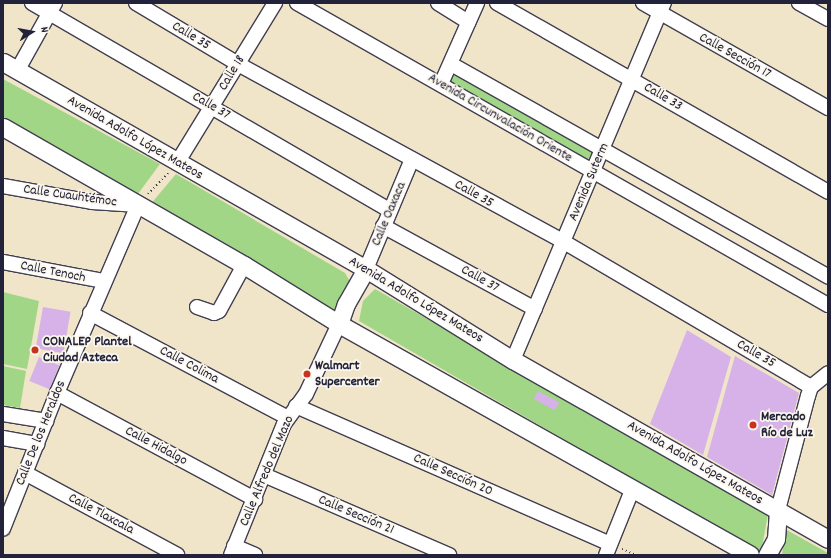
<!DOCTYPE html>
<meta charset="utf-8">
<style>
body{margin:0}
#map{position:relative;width:831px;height:558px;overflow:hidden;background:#f1e5c9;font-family:Dekko,sans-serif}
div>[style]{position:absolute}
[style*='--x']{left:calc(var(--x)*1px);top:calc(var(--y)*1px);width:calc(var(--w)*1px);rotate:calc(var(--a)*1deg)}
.green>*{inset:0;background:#a1d686;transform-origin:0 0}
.building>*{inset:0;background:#d6b2e8;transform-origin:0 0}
.path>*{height:2px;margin-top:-1px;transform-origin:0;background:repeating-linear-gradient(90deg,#413f50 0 1px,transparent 0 4px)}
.roads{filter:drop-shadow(1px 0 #413f50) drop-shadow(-1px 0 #413f50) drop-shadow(0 1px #413f50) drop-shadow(0 -1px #413f50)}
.minor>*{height:14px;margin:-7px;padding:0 7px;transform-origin:7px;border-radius:7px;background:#fff}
.major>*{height:17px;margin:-8.5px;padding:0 8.5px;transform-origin:8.5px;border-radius:8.5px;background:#fff}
.dots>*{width:11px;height:11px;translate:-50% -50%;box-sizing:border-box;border:2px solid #fbf7ec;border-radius:50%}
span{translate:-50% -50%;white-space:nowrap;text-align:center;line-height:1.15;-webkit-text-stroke:3.5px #fbf7ec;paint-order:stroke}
.street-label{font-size:14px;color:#22223b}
.poi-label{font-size:14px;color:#22223b;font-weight:700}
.left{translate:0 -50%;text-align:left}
.frame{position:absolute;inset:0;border:4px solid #22223b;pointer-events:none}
.north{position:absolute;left:12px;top:12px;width:40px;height:40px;-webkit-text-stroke:3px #fbf7ec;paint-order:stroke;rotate:79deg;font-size:11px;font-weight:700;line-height:16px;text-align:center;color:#22223b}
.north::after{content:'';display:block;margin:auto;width:14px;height:18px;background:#22223b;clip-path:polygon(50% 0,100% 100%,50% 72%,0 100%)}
</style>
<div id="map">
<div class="green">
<div style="left:455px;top:72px;width:159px;height:12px;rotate:29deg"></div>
<div style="clip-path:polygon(3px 79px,160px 164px,135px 198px,3px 120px)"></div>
<div style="clip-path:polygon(176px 174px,345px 273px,356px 292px,337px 311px,149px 206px)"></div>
<div style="clip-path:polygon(375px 289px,768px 514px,761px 553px,359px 321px,363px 301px)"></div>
<div style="clip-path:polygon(3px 292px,39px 301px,27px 369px,3px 364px)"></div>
<div style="clip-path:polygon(3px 366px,26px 371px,20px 408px,3px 405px)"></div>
<div style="clip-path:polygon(785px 529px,828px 553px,828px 555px,782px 555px)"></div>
</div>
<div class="building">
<div style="left:43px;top:307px;width:28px;height:42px;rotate:10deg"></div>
<div style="clip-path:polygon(687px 330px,731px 357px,703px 455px,650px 424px)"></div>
<div style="clip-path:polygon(735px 356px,799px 393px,772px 495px,707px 457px)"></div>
<div style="left:39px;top:357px;width:22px;height:26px;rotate:22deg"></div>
<div style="left:538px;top:391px;width:24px;height:9px;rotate:28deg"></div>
</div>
<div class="path">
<div style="--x:148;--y:194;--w:29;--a:-46"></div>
<div style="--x:622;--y:549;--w:15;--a:23"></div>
</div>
<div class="roads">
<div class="minor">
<div style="--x:32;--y:3;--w:413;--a:30.1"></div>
<div style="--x:136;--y:3;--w:119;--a:30.9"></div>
<div style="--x:238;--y:64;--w:371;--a:28.6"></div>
<div style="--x:564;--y:242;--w:286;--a:30.4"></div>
<div style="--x:297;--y:3;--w:611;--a:29.63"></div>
<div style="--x:438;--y:3;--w:36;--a:32"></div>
<div style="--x:497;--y:3;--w:381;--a:29.7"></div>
<div style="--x:643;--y:3;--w:213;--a:29.6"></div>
<div style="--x:799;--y:3;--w:33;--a:29"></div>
<div style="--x:451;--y:64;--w:433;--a:29.4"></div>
<div style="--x:17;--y:71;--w:78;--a:-60.8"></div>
<div style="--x:441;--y:84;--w:89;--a:-66"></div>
<div style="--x:177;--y:163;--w:188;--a:-58.5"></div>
<div style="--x:3;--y:186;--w:90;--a:10.2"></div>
<div style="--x:92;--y:202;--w:46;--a:3.7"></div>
<div style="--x:138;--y:205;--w:205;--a:113.3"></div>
<div style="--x:57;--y:393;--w:146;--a:111.7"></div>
<div style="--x:383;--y:226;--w:173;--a:28.6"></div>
<div style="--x:3;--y:262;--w:103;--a:10.7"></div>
<div style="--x:366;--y:269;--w:119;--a:-67.3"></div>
<div style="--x:197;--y:307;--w:18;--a:19"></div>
<div style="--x:214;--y:313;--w:5;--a:-22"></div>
<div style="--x:219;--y:311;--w:52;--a:-61.5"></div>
<div style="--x:90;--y:313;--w:224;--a:27.9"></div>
<div style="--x:513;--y:360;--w:388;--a:-67.1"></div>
<div style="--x:57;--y:393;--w:225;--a:28.2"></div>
<div style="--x:296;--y:406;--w:343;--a:23.7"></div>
<div style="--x:3;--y:414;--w:44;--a:9.2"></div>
<div style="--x:3;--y:438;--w:35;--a:10"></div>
<div style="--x:25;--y:473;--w:173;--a:28.3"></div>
<div style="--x:264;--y:475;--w:202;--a:23.4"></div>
<div style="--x:778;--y:510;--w:118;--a:-75.3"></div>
<div style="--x:808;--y:396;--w:9;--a:-72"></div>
<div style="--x:811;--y:387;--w:22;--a:-39"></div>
<div style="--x:234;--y:546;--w:23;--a:23"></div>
<div style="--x:231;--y:555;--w:141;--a:-68"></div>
<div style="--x:284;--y:424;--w:37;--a:-54"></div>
<div style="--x:306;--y:394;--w:77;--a:-64.8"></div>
<div style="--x:606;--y:555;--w:72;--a:-68.1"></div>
</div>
<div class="major">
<div style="--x:3;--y:62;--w:418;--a:29.7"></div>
<div style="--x:366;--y:269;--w:173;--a:31.8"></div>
<div style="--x:513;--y:360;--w:362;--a:29.6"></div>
<div style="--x:3;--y:127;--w:278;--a:29.8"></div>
<div style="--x:244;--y:265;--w:112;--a:31.8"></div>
<div style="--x:339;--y:324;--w:471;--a:29.3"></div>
<div style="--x:339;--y:324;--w:21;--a:-71"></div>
<div style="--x:346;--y:304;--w:40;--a:-60.3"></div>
<div style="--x:767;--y:555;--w:18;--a:-61"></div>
<div style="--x:776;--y:539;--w:29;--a:-86"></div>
</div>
</div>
<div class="dots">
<div style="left:35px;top:350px;background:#c8321e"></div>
<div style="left:307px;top:374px;background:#c8321e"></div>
<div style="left:753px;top:425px;background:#c8321e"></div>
</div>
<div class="street-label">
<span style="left:191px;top:36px;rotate:31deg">Calle 35</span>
<span style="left:735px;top:56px;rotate:29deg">Calle Sección 17</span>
<span style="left:232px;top:73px;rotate:-59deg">Calle 18</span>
<span style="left:663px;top:97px;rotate:30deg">Calle 33</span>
<span style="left:211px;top:106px;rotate:30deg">Calle 37</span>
<span style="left:500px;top:118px;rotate:30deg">Avenida Circunvalación Oriente</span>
<span style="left:135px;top:138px;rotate:30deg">Avenida Adolfo López Mateos</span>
<span style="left:589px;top:182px;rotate:-67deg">Avenida Suterm</span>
<span style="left:474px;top:194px;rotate:29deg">Calle 35</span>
<span style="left:70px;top:196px;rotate:8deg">Calle Cuauhtémoc</span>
<span style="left:389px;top:214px;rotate:-67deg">Calle Oaxaca</span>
<span style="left:53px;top:272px;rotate:11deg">Calle Tenoch</span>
<span style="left:480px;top:279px;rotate:29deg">Calle 37</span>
<span style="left:416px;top:300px;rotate:31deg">Avenida Adolfo López Mateos</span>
<span style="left:756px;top:354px;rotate:30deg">Calle 35</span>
<span style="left:189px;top:365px;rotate:28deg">Calle Colima</span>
<span style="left:41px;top:433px;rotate:-68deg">Calle De los Heraldos</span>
<span style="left:156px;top:446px;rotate:28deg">Calle Hidalgo</span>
<span style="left:695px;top:463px;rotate:30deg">Avenida Adolfo López Mateos</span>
<span style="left:267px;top:471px;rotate:-67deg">Calle Alfredo del Mazo</span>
<span style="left:453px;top:475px;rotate:24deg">Calle Sección 20</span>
<span style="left:101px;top:514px;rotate:28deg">Calle Tlaxcala</span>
<span style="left:356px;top:515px;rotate:23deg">Calle Sección 21</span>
</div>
<div class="poi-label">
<span class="left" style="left:43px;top:350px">CONALEP Plantel<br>Ciudad Azteca</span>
<span class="left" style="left:315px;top:374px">Walmart<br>Supercenter</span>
<span class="left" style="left:761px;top:425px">Mercado<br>Río de Luz</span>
</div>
<div class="frame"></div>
<div class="north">N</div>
</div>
